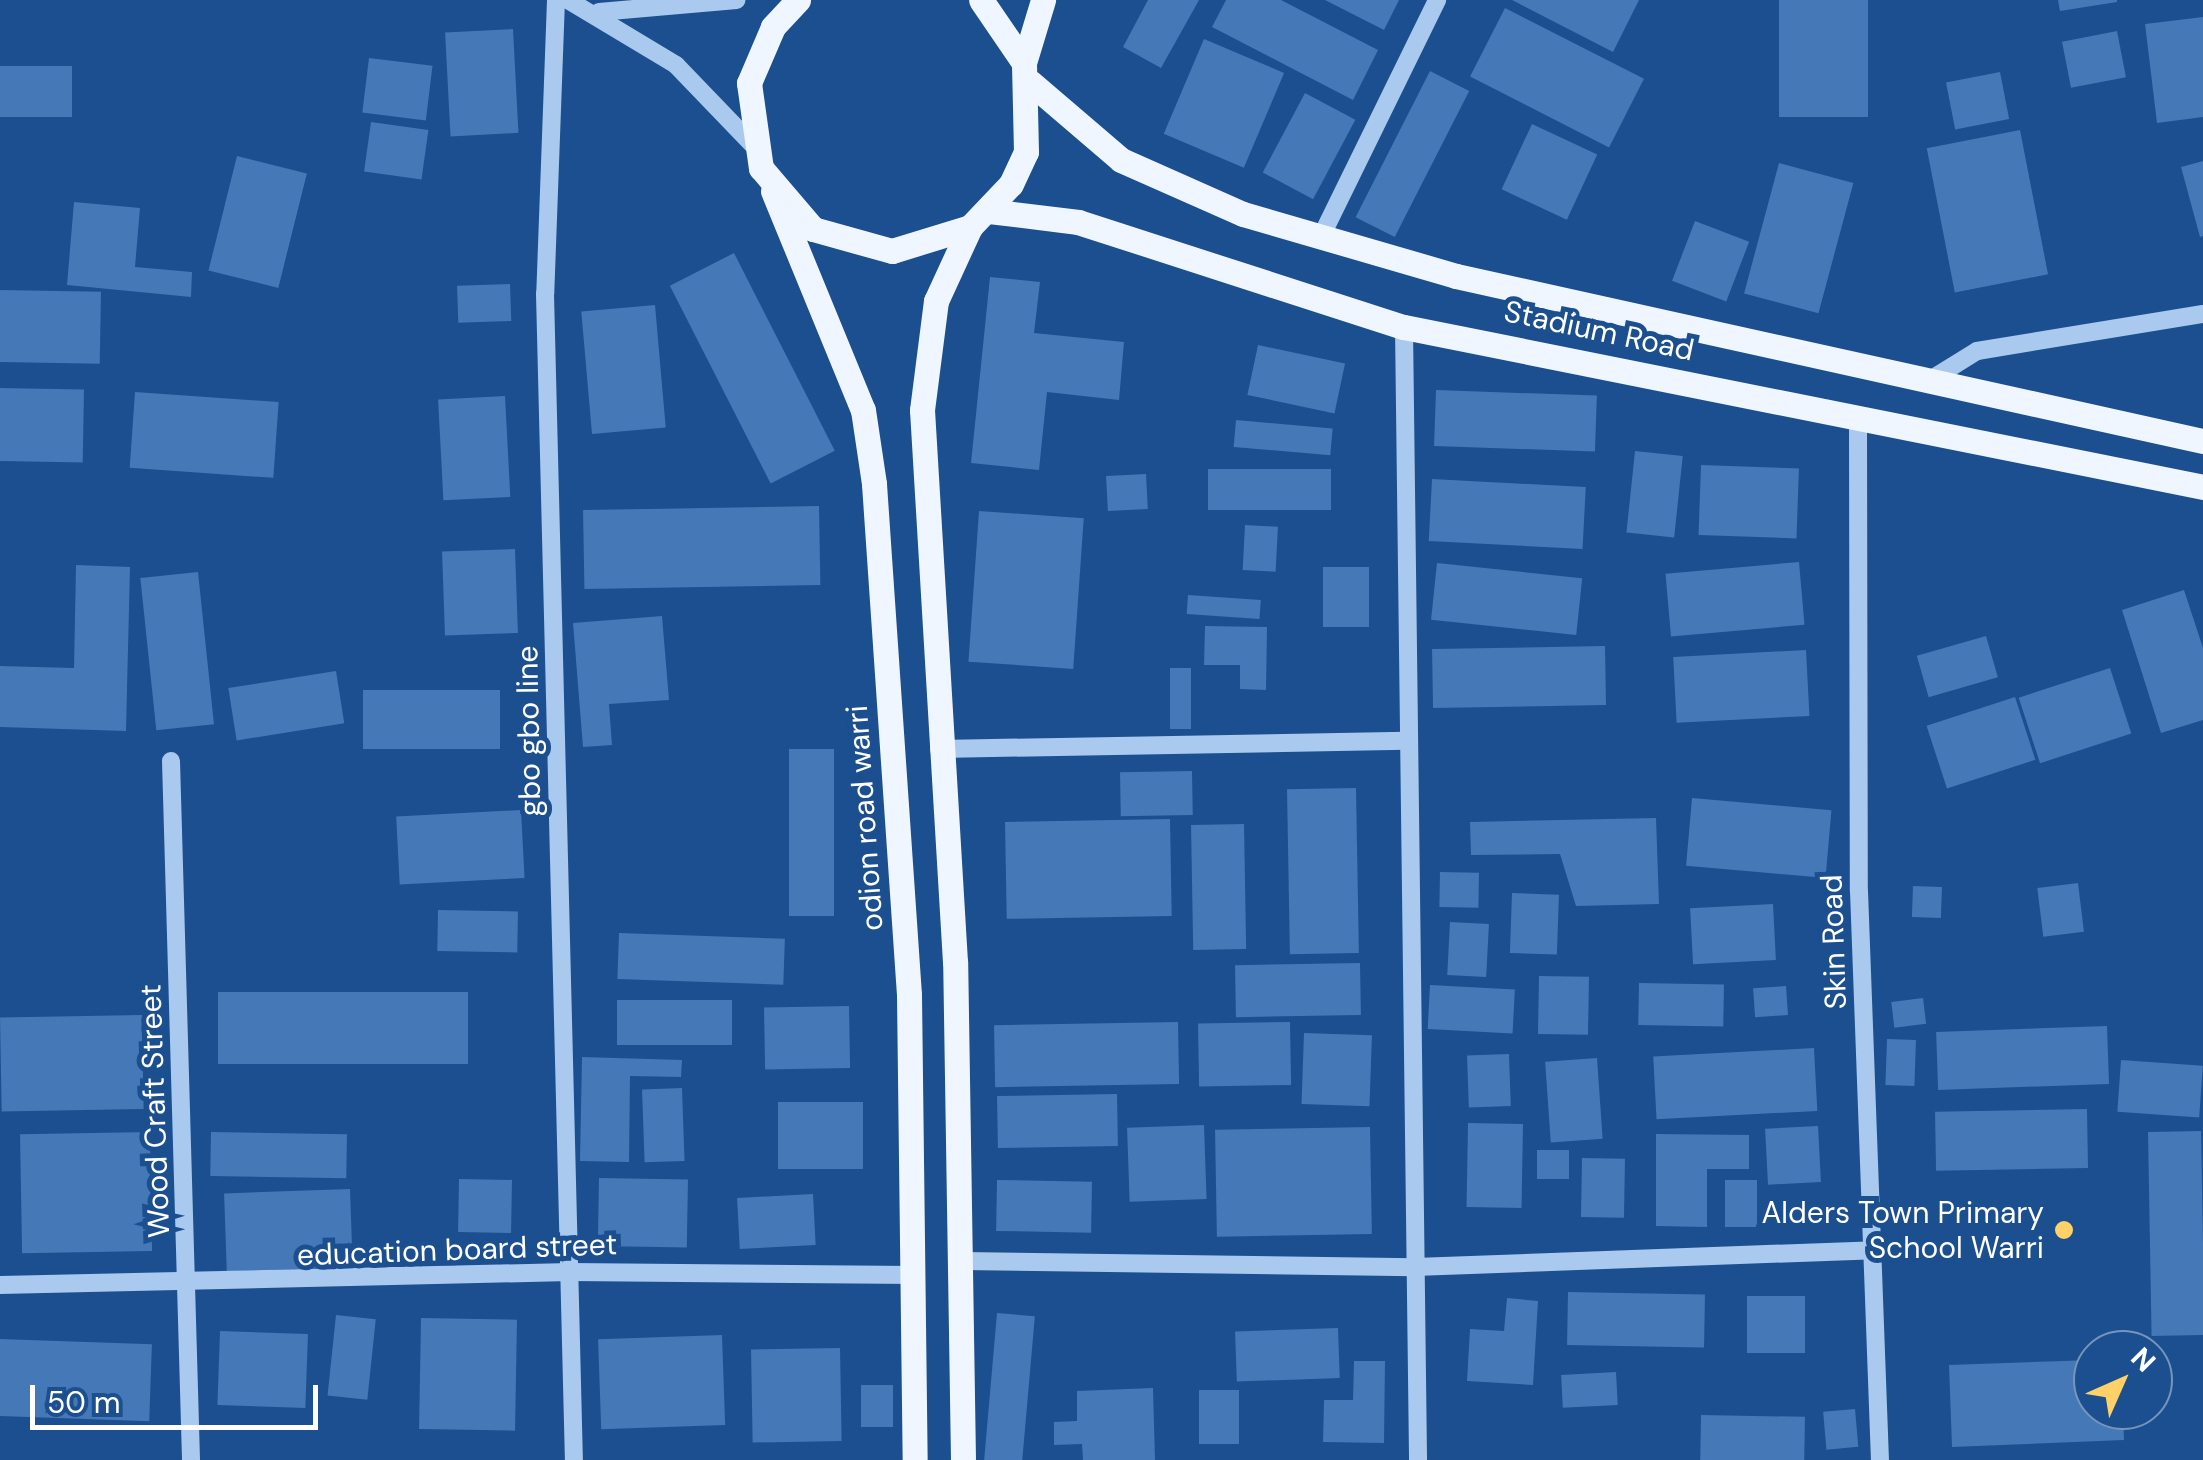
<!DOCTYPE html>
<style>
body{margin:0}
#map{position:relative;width:2203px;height:1460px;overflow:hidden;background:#1b4f8f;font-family:"DM Sans",sans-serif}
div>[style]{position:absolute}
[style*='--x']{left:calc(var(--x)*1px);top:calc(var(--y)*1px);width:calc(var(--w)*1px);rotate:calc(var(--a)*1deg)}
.building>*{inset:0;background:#4478b7;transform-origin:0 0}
.minor>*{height:18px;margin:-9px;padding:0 9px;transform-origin:9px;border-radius:9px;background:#a9c9ee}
.major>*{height:25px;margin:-12.5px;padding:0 12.5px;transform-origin:12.5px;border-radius:12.5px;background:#f0f6ff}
.dots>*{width:28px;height:28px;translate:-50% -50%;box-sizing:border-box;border:5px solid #1b4f8f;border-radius:50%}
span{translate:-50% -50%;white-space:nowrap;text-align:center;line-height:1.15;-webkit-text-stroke:10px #1b4f8f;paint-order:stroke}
.street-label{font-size:30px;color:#fff}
.poi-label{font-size:30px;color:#fff}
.right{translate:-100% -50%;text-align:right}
.north{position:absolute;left:2073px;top:1330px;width:100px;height:100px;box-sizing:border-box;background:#1b4f8f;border:2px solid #7695bc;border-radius:50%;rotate:45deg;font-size:28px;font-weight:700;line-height:40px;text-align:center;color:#fff}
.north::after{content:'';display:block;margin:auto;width:35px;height:45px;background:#ffd166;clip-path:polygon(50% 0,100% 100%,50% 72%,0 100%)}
.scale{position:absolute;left:30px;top:1385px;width:288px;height:45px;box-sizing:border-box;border:5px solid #fff;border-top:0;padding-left:12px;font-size:30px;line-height:35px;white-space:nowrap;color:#fff;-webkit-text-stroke:8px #1b4f8f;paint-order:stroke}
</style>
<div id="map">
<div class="building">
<div style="clip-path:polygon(1148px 0,1199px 0,1161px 68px,1123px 47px)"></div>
<div style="clip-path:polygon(1226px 0,1281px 0,1378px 50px,1353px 100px,1212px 27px)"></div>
<div style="clip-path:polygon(1325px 0,1399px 0,1384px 30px)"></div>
<div style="clip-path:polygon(1512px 0,1639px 0,1613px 52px)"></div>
<div style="left:1779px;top:0;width:89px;height:117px"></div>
<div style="clip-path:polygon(2058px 0,2117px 0,2117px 2px,2060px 11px)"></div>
<div style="left:1505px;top:8px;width:156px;height:77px;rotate:27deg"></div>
<div style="clip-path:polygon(2203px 17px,2203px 117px,2157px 123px,2145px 24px)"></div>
<div style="left:513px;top:29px;width:104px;height:68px;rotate:87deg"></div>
<div style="left:2117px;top:31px;width:47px;height:56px;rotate:79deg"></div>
<div style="left:1204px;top:39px;width:87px;height:103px;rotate:23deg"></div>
<div style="left:369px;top:58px;width:64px;height:55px;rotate:7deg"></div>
<div style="left:0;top:66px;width:72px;height:51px"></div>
<div style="left:1430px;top:71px;width:44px;height:164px;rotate:27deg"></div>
<div style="left:2000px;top:72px;width:48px;height:55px;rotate:79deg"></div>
<div style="left:1305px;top:93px;width:57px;height:90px;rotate:28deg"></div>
<div style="left:371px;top:122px;width:58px;height:50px;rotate:8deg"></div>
<div style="left:1532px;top:124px;width:72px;height:72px;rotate:25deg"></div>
<div style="left:2020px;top:130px;width:147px;height:95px;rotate:79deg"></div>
<div style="left:237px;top:156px;width:72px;height:118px;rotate:14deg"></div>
<div style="clip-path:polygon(2203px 161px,2203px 236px,2200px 237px,2181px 167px)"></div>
<div style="left:1779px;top:163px;width:77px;height:135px;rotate:15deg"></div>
<div style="clip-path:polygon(74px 202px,140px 208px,135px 267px,192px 272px,191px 297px,67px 285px)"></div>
<div style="left:1695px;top:221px;width:58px;height:64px;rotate:21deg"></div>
<div style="left:734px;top:253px;width:222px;height:72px;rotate:63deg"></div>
<div style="clip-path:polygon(990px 277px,1040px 282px,1034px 333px,1124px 342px,1119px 400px,1047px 392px,1039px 470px,971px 463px)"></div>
<div style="left:510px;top:284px;width:37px;height:53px;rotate:88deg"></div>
<div style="left:0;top:290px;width:101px;height:72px;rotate:1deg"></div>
<div style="left:655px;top:305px;width:123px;height:74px;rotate:85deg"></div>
<div style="left:1258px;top:345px;width:89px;height:51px;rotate:12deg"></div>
<div style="left:0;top:388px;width:84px;height:73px;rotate:1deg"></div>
<div style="left:1436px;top:390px;width:161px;height:56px;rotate:2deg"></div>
<div style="left:135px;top:392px;width:144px;height:76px;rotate:4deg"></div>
<div style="left:505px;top:396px;width:101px;height:67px;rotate:87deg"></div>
<div style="left:1236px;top:420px;width:97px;height:27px;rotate:5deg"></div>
<div style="left:1635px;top:451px;width:48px;height:82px;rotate:6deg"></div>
<div style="left:1701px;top:465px;width:98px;height:70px;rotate:2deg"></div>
<div style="left:1331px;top:469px;width:41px;height:123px;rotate:90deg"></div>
<div style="left:1146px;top:474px;width:35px;height:40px;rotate:87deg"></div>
<div style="left:1432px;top:479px;width:154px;height:62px;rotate:3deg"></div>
<div style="left:819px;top:506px;width:79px;height:236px;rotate:89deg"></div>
<div style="left:979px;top:511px;width:105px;height:151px;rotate:4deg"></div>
<div style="left:1245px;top:525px;width:33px;height:45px;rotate:3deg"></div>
<div style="left:515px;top:549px;width:84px;height:73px;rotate:88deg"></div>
<div style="left:1799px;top:562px;width:63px;height:134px;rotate:85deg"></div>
<div style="left:1437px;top:563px;width:146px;height:57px;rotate:6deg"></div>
<div style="clip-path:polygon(76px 565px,130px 567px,126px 731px,0 727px,0 666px,74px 668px)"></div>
<div style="left:1323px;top:567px;width:46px;height:60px"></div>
<div style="left:198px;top:572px;width:153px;height:58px;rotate:84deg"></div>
<div style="clip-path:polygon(2184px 590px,2203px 648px,2203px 720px,2161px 733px,2122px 610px)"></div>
<div style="left:1188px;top:595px;width:73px;height:19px;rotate:4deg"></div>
<div style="clip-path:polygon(662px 616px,669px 700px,609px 704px,612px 745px,583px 747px,573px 623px)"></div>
<div style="clip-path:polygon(1205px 626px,1267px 627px,1266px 690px,1240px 689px,1240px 665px,1204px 665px)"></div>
<div style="left:1986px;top:636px;width:43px;height:72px;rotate:74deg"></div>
<div style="left:1605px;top:646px;width:59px;height:173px;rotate:89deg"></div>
<div style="left:1806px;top:650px;width:66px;height:133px;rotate:87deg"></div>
<div style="left:1170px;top:668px;width:21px;height:61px"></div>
<div style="left:2110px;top:668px;width:69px;height:96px;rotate:72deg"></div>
<div style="left:336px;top:671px;width:53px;height:109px;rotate:81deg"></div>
<div style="left:363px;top:690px;width:137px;height:59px"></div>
<div style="left:2015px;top:697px;width:66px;height:93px;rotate:72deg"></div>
<div style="left:789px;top:749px;width:45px;height:167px"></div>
<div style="left:1192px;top:771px;width:44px;height:72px;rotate:89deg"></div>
<div style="left:1356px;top:788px;width:165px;height:69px;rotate:89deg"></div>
<div style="left:1692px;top:798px;width:140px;height:68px;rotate:5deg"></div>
<div style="left:521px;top:810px;width:68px;height:125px;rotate:87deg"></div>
<div style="clip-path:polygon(1656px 818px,1659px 904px,1576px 906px,1560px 854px,1471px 855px,1470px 822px)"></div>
<div style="left:1170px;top:819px;width:97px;height:165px;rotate:89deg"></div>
<div style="left:1244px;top:824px;width:125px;height:53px;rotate:89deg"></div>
<div style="left:1440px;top:872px;width:39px;height:35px;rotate:1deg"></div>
<div style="left:2078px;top:883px;width:49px;height:41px;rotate:83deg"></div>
<div style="left:1913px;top:886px;width:29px;height:31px;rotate:2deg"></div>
<div style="left:1512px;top:893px;width:47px;height:60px;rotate:2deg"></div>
<div style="left:1773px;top:904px;width:56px;height:83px;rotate:87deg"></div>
<div style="left:438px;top:910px;width:80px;height:41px;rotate:1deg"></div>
<div style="left:1450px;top:922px;width:39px;height:53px;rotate:3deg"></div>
<div style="left:619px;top:933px;width:166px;height:46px;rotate:2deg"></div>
<div style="left:1360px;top:963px;width:52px;height:125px;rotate:89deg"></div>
<div style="left:1539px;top:976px;width:50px;height:58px;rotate:1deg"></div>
<div style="left:1639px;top:983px;width:85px;height:42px;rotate:1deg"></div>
<div style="left:1430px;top:985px;width:85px;height:44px;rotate:3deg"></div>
<div style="left:1786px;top:986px;width:29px;height:33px;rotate:86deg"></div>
<div style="left:218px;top:992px;width:250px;height:72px"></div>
<div style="left:1923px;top:998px;width:26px;height:32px;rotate:83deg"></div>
<div style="left:617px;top:1000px;width:115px;height:45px"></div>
<div style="left:849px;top:1006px;width:62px;height:85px;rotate:89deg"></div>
<div style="left:142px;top:1015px;width:94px;height:142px;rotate:89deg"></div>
<div style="left:1178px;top:1022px;width:62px;height:184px;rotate:89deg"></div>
<div style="left:1290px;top:1022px;width:63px;height:92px;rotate:89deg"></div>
<div style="left:2107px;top:1026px;width:58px;height:171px;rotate:88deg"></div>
<div style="left:1304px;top:1033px;width:68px;height:71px;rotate:2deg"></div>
<div style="left:1887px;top:1039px;width:29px;height:46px;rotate:2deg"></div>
<div style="left:1814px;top:1048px;width:63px;height:161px;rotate:87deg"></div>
<div style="left:1509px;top:1054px;width:52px;height:42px;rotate:88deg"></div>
<div style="clip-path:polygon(582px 1057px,682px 1060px,681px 1077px,630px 1076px,629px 1162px,580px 1161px)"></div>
<div style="left:1597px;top:1058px;width:81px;height:52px;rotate:86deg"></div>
<div style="left:2121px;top:1060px;width:82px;height:52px;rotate:4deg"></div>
<div style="left:682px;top:1088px;width:73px;height:40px;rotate:88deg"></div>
<div style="left:1117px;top:1094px;width:52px;height:120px;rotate:89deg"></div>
<div style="left:778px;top:1102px;width:85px;height:67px"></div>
<div style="left:2087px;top:1109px;width:59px;height:152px;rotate:89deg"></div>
<div style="left:1468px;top:1123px;width:55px;height:84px;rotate:1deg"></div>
<div style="left:1204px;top:1125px;width:74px;height:77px;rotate:88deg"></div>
<div style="left:1818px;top:1126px;width:56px;height:53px;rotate:87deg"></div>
<div style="left:1370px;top:1127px;width:107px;height:155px;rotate:89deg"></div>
<div style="left:2201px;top:1131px;width:204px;height:53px;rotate:89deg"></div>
<div style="left:150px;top:1132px;width:119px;height:130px;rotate:89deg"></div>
<div style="left:211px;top:1132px;width:136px;height:44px;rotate:1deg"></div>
<div style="clip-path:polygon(1656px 1134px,1749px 1135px,1749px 1169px,1707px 1169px,1707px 1227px,1656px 1226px)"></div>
<div style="left:1537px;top:1150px;width:32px;height:29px"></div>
<div style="left:1582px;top:1158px;width:43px;height:59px;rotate:1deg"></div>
<div style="left:599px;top:1178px;width:89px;height:68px;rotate:1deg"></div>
<div style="left:459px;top:1179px;width:53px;height:53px;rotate:1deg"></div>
<div style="left:997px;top:1180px;width:95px;height:51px;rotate:1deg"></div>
<div style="left:1725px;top:1180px;width:32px;height:47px"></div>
<div style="left:350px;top:1189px;width:78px;height:126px;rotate:88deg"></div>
<div style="left:813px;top:1194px;width:51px;height:76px;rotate:87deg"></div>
<div style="left:1568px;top:1292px;width:137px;height:53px;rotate:1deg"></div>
<div style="left:1747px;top:1296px;width:58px;height:57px"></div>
<div style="clip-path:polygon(1507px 1298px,1538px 1301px,1533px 1385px,1467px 1381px,1470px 1329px,1504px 1331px)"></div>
<div style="left:997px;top:1313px;width:38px;height:148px;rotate:5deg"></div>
<div style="left:336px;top:1315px;width:40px;height:81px;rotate:6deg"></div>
<div style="left:421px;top:1318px;width:96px;height:111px;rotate:1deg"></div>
<div style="left:1338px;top:1328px;width:50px;height:103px;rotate:88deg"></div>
<div style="left:220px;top:1331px;width:88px;height:74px;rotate:2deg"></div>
<div style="left:722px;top:1335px;width:90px;height:124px;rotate:88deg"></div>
<div style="left:0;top:1339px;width:152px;height:77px;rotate:2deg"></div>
<div style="left:840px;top:1348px;width:93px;height:89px;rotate:89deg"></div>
<div style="clip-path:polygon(2093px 1360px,2093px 1410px,2123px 1410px,2124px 1440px,1952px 1447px,1949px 1365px)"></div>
<div style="clip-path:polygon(1354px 1361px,1385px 1361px,1384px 1443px,1323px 1442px,1324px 1400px,1353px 1400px)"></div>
<div style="left:1616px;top:1372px;width:33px;height:55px;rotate:87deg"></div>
<div style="left:861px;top:1385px;width:32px;height:42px"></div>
<div style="clip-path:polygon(1153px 1388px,1155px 1460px,1083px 1460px,1082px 1444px,1054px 1445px,1054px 1422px,1077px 1421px,1077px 1391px)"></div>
<div style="left:1199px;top:1390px;width:40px;height:54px"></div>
<div style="left:1855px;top:1409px;width:38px;height:32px;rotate:85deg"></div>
<div style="left:1701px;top:1415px;width:104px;height:45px;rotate:1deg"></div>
</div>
<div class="minor">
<div style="--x:556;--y:0;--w:294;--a:92.1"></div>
<div style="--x:545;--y:294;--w:1166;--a:88.58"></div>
<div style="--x:568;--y:0;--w:126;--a:31"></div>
<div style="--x:676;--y:65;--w:110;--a:46.1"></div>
<div style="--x:599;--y:12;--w:138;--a:-5"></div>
<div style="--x:1321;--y:237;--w:264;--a:-63.9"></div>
<div style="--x:1404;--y:327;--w:1133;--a:89.29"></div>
<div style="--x:1927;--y:382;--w:59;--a:-31.8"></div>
<div style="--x:1977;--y:351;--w:229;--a:-9.3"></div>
<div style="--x:1858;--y:421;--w:470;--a:89.9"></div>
<div style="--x:1859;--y:891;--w:569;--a:87.89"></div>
<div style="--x:939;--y:749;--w:467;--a:-1"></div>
<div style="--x:171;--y:761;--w:699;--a:88.36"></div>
<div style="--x:961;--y:1261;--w:454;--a:0.8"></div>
<div style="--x:1415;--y:1267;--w:460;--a:-2.1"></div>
<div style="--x:0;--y:1285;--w:570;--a:-1.31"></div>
<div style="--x:570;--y:1272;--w:345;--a:0.5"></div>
</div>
<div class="major">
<div style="--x:798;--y:0;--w:37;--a:133"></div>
<div style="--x:773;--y:27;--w:61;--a:113.2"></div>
<div style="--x:749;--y:83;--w:86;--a:82"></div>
<div style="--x:761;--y:168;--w:80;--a:49.6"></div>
<div style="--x:813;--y:229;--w:82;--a:15.6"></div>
<div style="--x:892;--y:251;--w:82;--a:-17.1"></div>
<div style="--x:970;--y:227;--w:59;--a:-46.4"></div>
<div style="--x:1011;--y:184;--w:35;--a:-65"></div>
<div style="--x:1026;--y:152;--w:89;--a:-91.3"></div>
<div style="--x:1024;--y:63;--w:76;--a:-124.3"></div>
<div style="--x:1024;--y:63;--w:66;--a:-73.2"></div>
<div style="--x:1030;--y:82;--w:120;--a:40.6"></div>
<div style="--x:1121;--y:160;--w:133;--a:23.9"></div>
<div style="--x:1243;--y:214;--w:222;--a:16.2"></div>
<div style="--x:1456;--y:276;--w:765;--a:12.46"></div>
<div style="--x:773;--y:191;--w:237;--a:67.7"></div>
<div style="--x:863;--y:410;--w:75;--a:81.5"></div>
<div style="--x:874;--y:484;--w:512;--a:86.08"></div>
<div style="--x:909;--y:995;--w:465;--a:89.3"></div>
<div style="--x:989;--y:211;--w:90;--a:7"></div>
<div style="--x:1078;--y:222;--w:342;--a:17.9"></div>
<div style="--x:1404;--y:327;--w:815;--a:11.32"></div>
<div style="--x:963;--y:1460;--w:498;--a:-90.9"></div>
<div style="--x:955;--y:962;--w:553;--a:-93.42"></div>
<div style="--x:922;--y:410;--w:110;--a:-82.7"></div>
<div style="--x:936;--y:301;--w:81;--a:-65.3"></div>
</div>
<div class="dots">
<div style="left:2064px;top:1230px;background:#ffd166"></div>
</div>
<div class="street-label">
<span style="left:1599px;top:331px;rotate:12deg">Stadium Road</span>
<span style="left:529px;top:731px;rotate:-91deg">gbo gbo line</span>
<span style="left:865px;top:818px;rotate:-94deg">odion road warri</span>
<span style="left:1834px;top:942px;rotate:-92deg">Skin Road</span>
<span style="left:155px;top:1111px;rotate:-92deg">Wood Craft Street</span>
<span style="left:457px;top:1250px;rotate:-2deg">education board street</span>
</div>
<div class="poi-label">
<span class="right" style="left:2044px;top:1230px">Alders Town Primary<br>School Warri</span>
</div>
<div class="north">N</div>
<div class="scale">50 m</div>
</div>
